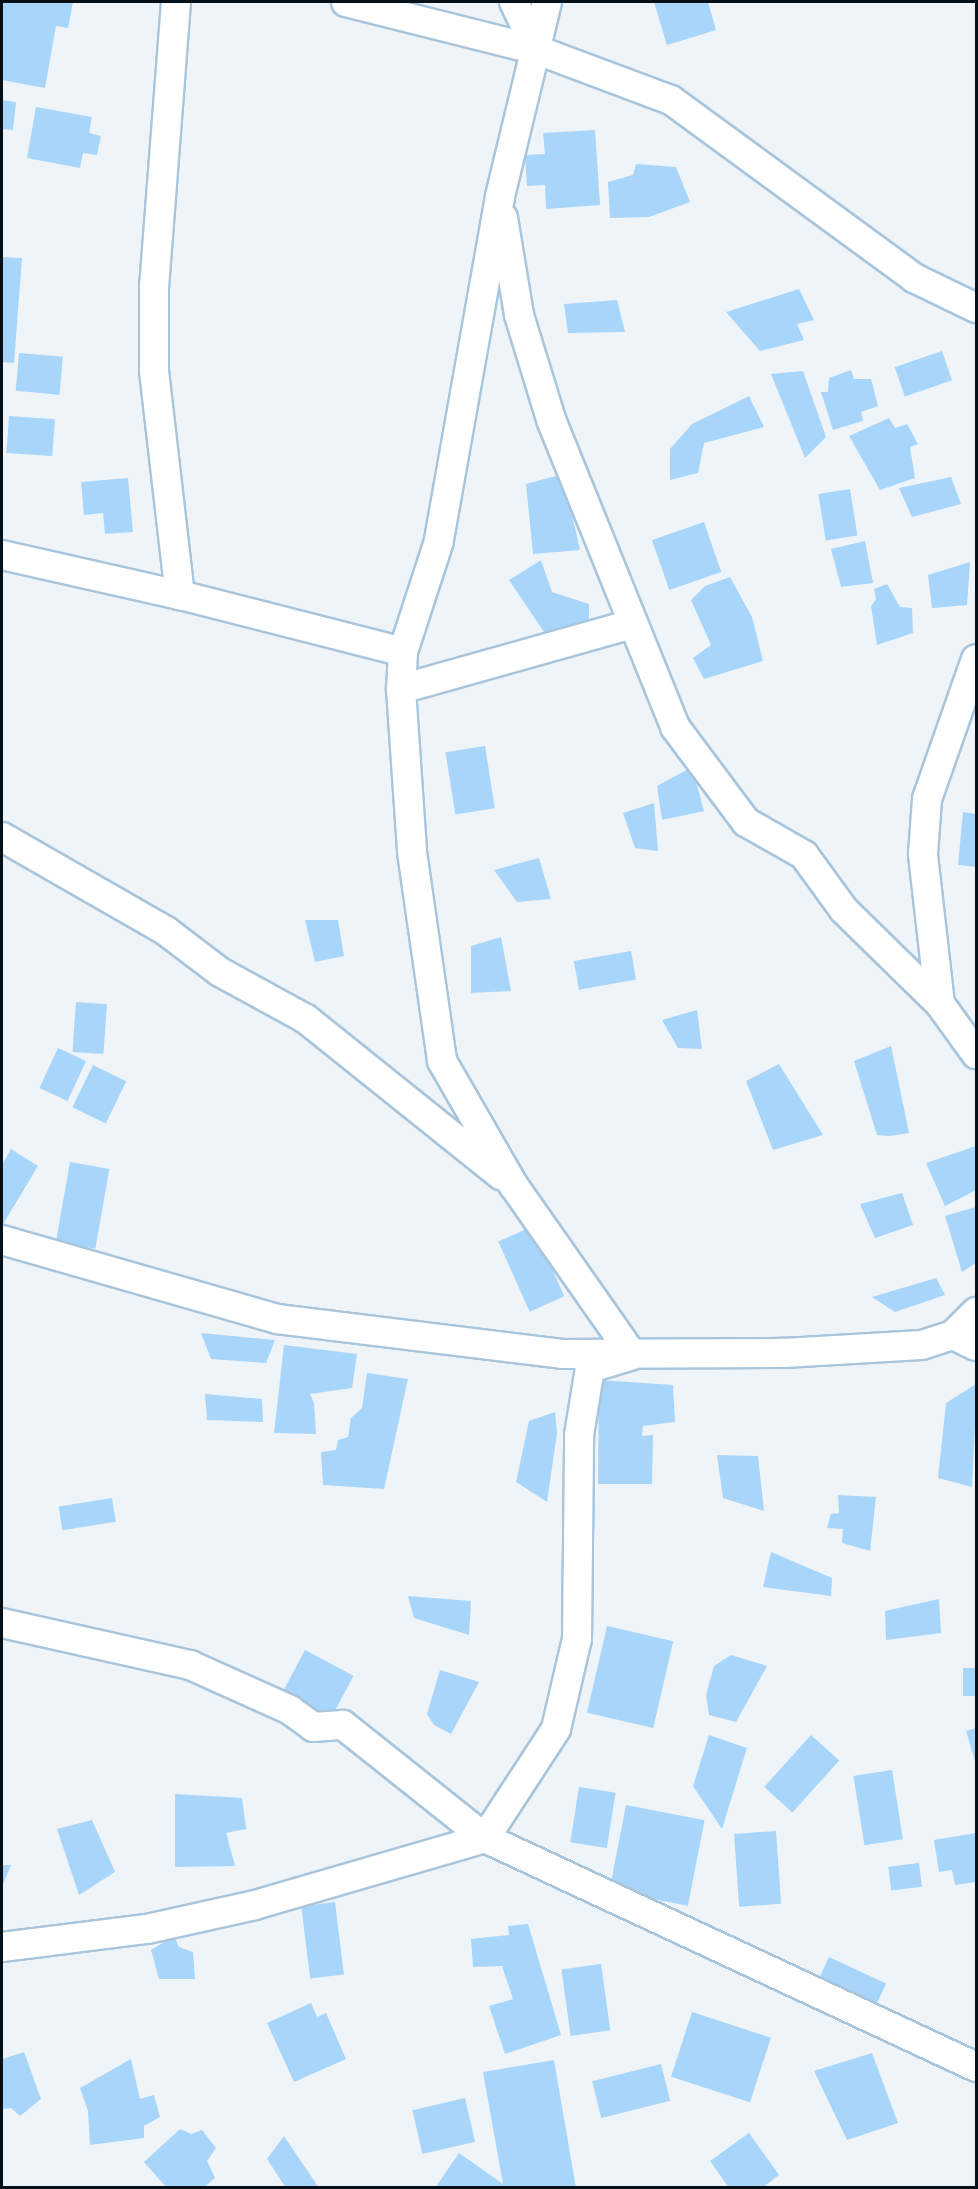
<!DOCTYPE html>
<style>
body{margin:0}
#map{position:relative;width:978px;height:2189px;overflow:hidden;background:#eff4f9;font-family:"DejaVu Sans",sans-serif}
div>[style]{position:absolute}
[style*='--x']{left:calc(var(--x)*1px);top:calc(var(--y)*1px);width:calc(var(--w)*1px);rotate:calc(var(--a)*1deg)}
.building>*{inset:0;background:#a8d5fa;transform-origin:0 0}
.roads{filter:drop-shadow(2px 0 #a8c5dc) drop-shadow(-2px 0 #a8c5dc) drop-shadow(0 2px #a8c5dc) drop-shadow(0 -2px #a8c5dc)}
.street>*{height:28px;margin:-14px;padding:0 14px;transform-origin:14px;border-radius:14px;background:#fff}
span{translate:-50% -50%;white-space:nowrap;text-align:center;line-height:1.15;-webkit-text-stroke:4.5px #fff;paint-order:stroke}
.frame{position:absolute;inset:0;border:3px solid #061018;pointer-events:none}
</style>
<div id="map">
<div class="building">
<div style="clip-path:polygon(2px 2px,73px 2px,68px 28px,56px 26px,45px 88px,2px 80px)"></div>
<div style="clip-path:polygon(654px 2px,708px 2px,716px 30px,667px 45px)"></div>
<div style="clip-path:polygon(2px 100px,16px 102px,13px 130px,2px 129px)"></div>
<div style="clip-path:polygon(36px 107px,92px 117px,89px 133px,101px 136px,97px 155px,83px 153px,80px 168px,27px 158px)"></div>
<div style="clip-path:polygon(595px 130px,600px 205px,546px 209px,545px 185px,527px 186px,525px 155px,545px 154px,543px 133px)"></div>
<div style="clip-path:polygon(636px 164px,676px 167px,690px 202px,649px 217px,610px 218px,608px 182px,633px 175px)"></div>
<div style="clip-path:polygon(2px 257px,22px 258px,14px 363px,2px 362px)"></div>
<div style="clip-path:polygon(799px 289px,814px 320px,797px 324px,804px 340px,760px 351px,726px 312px)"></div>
<div style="clip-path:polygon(617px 300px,625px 332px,568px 333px,564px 304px)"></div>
<div style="left:942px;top:351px;width:31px;height:50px;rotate:71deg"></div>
<div style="left:19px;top:353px;width:44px;height:38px;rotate:5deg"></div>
<div style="clip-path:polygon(851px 370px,854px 379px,871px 379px,878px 406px,861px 412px,863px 421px,833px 430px,821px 392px,828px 392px,829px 378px)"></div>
<div style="clip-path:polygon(803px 371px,826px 437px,805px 458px,771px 374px)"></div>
<div style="clip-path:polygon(749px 396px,764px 427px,704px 443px,698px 473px,670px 480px,670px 449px,692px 424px)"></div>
<div style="left:9px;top:416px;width:46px;height:37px;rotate:4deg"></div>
<div style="clip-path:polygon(889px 418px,895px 428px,907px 424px,918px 444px,910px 447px,915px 478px,880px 490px,849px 436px)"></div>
<div style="clip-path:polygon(563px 474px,580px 550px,533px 554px,526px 484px)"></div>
<div style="clip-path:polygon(951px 477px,961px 504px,912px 517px,899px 488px)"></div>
<div style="clip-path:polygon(128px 478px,133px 532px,105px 534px,103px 513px,84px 515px,81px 482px)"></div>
<div style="left:850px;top:489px;width:47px;height:32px;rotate:81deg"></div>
<div style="left:704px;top:522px;width:53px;height:55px;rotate:71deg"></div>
<div style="clip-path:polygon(865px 541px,873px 583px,841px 587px,831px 549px)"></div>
<div style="clip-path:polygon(541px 560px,552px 592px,589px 604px,589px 624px,546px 635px,509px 580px)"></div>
<div style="clip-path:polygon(970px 562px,967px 605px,932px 608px,928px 575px)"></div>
<div style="clip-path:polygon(730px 577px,752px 617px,763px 661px,704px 679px,693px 658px,711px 645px,691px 600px,705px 586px)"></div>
<div style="clip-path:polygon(887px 584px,900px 607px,912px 608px,913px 633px,877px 645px,871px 606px,876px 599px,874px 589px)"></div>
<div style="left:485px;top:746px;width:63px;height:40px;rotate:81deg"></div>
<div style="clip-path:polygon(692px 767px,704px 811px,662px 820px,657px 786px)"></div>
<div style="clip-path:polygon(654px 803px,658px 851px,635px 848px,623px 813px)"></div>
<div style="clip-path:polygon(963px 812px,976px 814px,976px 867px,958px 865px)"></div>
<div style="clip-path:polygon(539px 858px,551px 899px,517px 902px,494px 870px)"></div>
<div style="clip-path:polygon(305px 920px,338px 920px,344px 956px,315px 962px)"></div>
<div style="clip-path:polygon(501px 937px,511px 991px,471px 993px,471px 946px)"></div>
<div style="left:631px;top:951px;width:29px;height:58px;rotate:80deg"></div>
<div style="left:76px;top:1002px;width:31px;height:50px;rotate:4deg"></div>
<div style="clip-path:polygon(697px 1010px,702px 1049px,678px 1048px,662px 1020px)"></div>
<div style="clip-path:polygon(891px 1046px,909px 1133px,890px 1136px,877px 1135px,854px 1061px)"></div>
<div style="left:58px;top:1048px;width:31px;height:44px;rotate:25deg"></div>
<div style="clip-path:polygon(779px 1064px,823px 1135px,773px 1150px,746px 1081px)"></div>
<div style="left:93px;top:1065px;width:37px;height:47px;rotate:26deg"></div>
<div style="clip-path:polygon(976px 1146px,976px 1190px,945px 1206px,926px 1163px)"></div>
<div style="clip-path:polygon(11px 1149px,38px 1166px,2px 1226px,2px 1165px)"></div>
<div style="left:70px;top:1162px;width:40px;height:81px;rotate:10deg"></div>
<div style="clip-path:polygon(902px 1193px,913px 1225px,875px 1238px,860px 1204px)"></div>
<div style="clip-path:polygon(976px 1207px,976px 1263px,962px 1272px,945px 1216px)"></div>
<div style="left:533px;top:1226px;width:77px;height:38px;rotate:66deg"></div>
<div style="clip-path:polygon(936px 1278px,945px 1295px,895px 1312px,872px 1297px)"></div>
<div style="clip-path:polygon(201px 1333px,275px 1340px,266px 1363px,211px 1359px)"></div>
<div style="clip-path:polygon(284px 1345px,357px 1354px,352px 1388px,310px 1394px,314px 1403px,316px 1434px,274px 1433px)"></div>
<div style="clip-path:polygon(367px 1373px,408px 1379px,384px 1489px,323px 1485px,321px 1452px,336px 1450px,338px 1440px,348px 1437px,351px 1418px,362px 1408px)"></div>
<div style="clip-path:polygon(599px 1380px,673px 1385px,675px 1422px,643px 1426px,642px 1436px,653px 1435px,652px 1484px,598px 1484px)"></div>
<div style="clip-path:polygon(976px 1384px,976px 1406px,972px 1487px,938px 1478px,946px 1403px)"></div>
<div style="clip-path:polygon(205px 1394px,262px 1399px,263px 1422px,207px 1420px)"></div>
<div style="clip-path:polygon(555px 1412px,557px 1433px,547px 1502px,516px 1482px,529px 1421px)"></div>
<div style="clip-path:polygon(717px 1455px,758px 1456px,764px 1511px,723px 1498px)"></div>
<div style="clip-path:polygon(838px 1495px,876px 1497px,870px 1551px,842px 1543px,843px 1529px,827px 1528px,831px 1514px,839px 1513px)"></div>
<div style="left:112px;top:1498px;width:24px;height:54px;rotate:81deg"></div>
<div style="clip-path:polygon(771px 1552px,832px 1578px,831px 1596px,763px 1587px)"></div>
<div style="clip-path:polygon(408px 1596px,471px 1601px,469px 1635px,414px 1618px)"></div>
<div style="clip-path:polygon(939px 1599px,941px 1633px,886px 1640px,885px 1611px)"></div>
<div style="left:607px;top:1626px;width:68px;height:89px;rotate:13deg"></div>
<div style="left:305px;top:1650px;width:55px;height:53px;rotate:28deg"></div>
<div style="clip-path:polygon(731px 1655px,767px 1666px,736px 1722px,709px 1715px,706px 1695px,714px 1666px)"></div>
<div style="left:976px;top:1668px;width:28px;height:13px;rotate:90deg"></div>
<div style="clip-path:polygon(440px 1670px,479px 1682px,451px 1734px,434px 1725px,427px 1714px)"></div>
<div style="clip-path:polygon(976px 1728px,976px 1765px,966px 1731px)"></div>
<div style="clip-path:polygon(709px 1735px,747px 1748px,722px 1829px,693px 1786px)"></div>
<div style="left:811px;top:1735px;width:38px;height:70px;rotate:42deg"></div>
<div style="left:892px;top:1770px;width:70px;height:39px;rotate:81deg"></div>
<div style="left:579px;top:1787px;width:37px;height:56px;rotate:9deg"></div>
<div style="clip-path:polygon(175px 1794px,242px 1798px,246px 1829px,226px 1833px,235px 1866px,175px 1867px)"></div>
<div style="left:626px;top:1805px;width:80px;height:87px;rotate:11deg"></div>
<div style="clip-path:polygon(92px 1820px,115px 1872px,79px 1895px,57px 1829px)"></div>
<div style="left:776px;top:1831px;width:73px;height:42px;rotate:86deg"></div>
<div style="clip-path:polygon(976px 1833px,976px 1882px,955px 1885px,952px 1870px,939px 1872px,934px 1840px)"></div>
<div style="left:919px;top:1863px;width:24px;height:31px;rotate:83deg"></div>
<div style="clip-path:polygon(2px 1865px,11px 1865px,2px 1887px)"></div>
<div style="left:335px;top:1902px;width:73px;height:34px;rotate:83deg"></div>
<div style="clip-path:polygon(528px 1924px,561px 2035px,505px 2054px,489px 2006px,513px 1999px,502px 1966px,473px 1967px,471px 1939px,509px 1935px,508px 1926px)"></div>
<div style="clip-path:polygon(174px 1936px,179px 1947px,193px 1952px,195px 1979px,159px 1979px,151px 1950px)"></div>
<div style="left:829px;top:1957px;width:63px;height:36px;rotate:25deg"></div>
<div style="left:601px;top:1964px;width:67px;height:40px;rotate:82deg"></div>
<div style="clip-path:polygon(311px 2003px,317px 2017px,326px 2013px,346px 2059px,294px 2082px,267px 2023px)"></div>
<div style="left:692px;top:2012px;width:83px;height:68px;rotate:18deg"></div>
<div style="clip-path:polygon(24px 2052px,41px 2099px,20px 2116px,11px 2108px,2px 2109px,2px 2059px)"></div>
<div style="clip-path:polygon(872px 2053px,898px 2123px,847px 2140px,814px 2071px)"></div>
<div style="clip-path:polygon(131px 2059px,140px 2099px,154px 2095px,160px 2117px,144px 2126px,144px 2138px,90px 2145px,88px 2111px,80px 2088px)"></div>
<div style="clip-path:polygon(554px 2060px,576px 2188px,435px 2188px,459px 2153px,503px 2184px,483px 2072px)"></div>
<div style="left:661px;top:2064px;width:38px;height:71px;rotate:76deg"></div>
<div style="left:465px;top:2098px;width:45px;height:54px;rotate:77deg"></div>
<div style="clip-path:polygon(180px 2129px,191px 2134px,202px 2130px,216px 2148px,207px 2161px,215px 2178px,203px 2188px,167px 2188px,144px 2162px)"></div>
<div style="clip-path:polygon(749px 2133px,779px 2175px,762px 2188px,729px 2188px,710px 2161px)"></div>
<div style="clip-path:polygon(284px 2136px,319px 2188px,286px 2188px,267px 2159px)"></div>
</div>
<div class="roads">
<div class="street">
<div style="--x:176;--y:2;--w:284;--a:94.4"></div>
<div style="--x:154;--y:285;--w:86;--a:90"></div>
<div style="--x:154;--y:371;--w:226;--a:83.4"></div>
<div style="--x:346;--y:2;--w:197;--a:14.1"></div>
<div style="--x:537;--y:50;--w:143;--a:20.5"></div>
<div style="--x:671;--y:100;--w:301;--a:36.2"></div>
<div style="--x:914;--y:278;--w:69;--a:25.8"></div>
<div style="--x:514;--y:2;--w:53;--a:64.4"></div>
<div style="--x:547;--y:2;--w:201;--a:103.6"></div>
<div style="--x:500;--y:197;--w:349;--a:100.1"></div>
<div style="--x:439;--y:541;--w:117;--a:108"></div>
<div style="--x:403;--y:652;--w:37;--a:93"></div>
<div style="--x:401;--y:689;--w:163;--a:86.1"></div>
<div style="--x:412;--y:852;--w:211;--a:81.8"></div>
<div style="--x:442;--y:1061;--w:144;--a:60.1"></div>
<div style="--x:514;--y:1186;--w:204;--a:55"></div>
<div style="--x:503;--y:218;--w:98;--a:80.6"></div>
<div style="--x:519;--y:315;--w:112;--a:72.9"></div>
<div style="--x:552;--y:422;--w:329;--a:68"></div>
<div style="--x:675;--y:727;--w:119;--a:53.2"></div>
<div style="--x:746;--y:822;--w:67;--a:29.6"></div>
<div style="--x:804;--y:855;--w:68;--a:54"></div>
<div style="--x:844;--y:910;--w:134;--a:44.4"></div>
<div style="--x:940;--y:1004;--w:62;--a:54.2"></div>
<div style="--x:2;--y:555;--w:182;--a:12.7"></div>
<div style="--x:180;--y:595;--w:230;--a:14.3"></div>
<div style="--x:401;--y:689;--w:240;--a:-15.7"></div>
<div style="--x:2;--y:837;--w:189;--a:29.8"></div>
<div style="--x:166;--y:931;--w:68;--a:37.2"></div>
<div style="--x:220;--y:972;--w:98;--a:28.7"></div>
<div style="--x:306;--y:1019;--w:250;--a:38.7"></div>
<div style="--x:940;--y:1004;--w:151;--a:-96.5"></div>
<div style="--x:923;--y:854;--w:55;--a:-85.8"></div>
<div style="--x:927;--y:799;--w:148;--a:-70.7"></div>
<div style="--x:2;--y:1240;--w:286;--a:16"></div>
<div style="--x:277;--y:1319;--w:287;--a:7"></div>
<div style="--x:562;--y:1354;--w:222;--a:-0.3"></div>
<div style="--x:784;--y:1353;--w:138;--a:-3.3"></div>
<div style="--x:922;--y:1345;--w:33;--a:-18"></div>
<div style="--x:953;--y:1335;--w:25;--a:26"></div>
<div style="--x:953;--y:1335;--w:33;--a:-45"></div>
<div style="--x:2;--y:1623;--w:193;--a:12.6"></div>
<div style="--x:190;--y:1665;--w:110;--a:24.2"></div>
<div style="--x:290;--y:1710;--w:29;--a:36"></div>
<div style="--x:313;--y:1727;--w:30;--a:-4"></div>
<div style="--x:343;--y:1725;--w:181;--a:38.5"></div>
<div style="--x:485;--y:1838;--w:542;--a:25"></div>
<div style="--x:2;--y:1947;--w:146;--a:-7.1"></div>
<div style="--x:147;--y:1929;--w:111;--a:-12.5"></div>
<div style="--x:255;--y:1905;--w:240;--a:-16.2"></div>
<div style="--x:485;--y:1838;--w:130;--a:-56.9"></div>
<div style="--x:556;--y:1729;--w:92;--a:-76.9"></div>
<div style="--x:577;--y:1639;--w:204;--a:-89.4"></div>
<div style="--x:579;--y:1435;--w:68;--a:-80.7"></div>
<div style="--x:590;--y:1368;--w:42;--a:-16.7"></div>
</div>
</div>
<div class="frame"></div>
</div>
